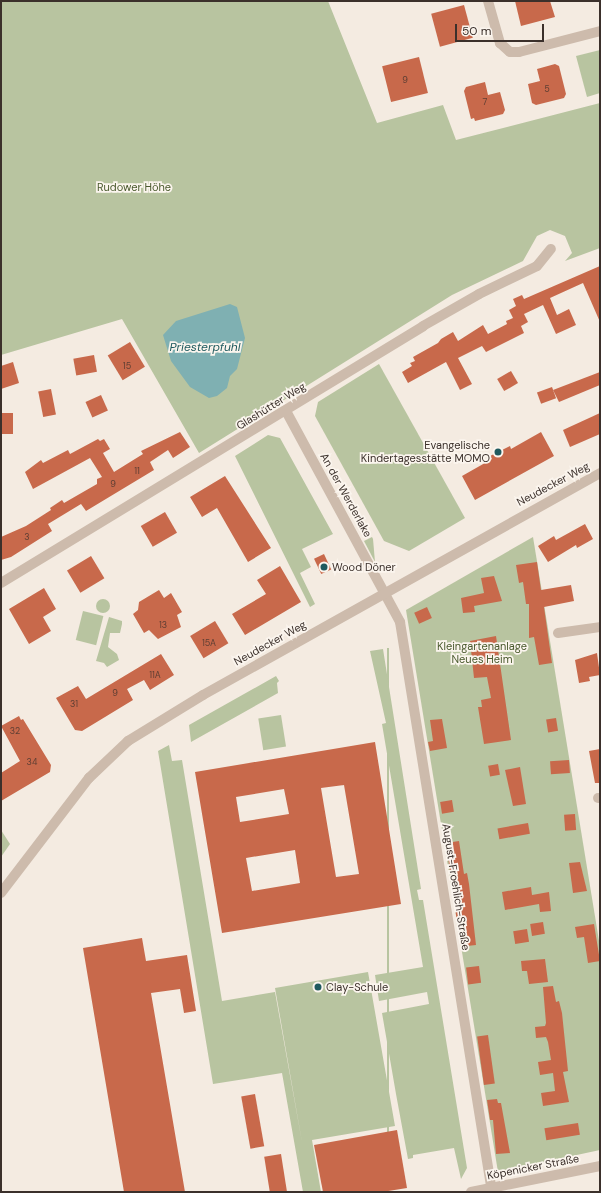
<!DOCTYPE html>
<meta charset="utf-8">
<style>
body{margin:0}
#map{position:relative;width:601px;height:1193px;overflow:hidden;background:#f4ebe1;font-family:"DM Sans",sans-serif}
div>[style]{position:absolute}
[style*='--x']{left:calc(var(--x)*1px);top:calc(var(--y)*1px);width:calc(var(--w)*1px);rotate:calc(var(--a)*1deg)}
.green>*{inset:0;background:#b8c4a0;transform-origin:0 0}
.round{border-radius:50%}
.water>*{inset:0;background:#7fb0b2}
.building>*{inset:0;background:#c8694b;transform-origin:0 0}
.minor>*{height:10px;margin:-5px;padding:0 5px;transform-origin:5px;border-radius:5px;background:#cdbbac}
.dots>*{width:11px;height:11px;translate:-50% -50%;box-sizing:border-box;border:2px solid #fbf5ee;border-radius:50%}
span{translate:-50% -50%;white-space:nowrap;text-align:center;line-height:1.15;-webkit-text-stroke:3.5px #fbf5ee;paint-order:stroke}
.number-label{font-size:9px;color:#5e3e33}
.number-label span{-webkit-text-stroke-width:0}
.park-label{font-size:11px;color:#4a5a2e}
.street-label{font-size:11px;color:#3b302b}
.poi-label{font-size:11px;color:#3b302b}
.right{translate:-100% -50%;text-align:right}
.left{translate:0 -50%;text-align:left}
.water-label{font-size:12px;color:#1f5a5e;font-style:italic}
.frame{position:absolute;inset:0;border:2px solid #3b302b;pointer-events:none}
.scale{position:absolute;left:455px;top:24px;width:89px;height:18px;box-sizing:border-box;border:2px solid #3b302b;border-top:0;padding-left:5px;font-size:12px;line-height:14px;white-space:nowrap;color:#3b302b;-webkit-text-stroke:3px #fbf5ee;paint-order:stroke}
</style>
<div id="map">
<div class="green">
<div style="clip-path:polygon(1px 1px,328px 1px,377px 123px,443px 105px,456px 140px,600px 103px,600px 248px,565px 261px,572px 253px,565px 236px,550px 230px,537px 236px,523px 261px,452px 295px,199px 453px,122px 319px,1px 355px)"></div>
<div style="clip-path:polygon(600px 50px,600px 93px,587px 97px,576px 56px)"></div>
<div style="clip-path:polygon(379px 364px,465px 518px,409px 551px,384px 541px,315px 416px,318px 402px)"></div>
<div style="clip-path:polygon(268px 435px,280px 438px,333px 534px,302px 549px,311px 567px,300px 573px,315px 604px,310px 607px,235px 456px)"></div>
<div style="clip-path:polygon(372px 537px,373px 539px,375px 562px,364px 541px)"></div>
<div style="clip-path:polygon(533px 537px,600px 947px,600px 1150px,498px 1172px,406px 610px)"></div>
<div class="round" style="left:96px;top:599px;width:14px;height:14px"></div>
<div style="left:83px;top:611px;width:21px;height:30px;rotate:14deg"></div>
<div style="clip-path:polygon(109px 617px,122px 621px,122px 624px,120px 633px,110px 633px,108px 647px,117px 654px,119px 660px,107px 667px,104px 663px,96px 661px)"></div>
<div style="left:387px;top:648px;width:2px;height:523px"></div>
<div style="clip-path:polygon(383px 649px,421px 889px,417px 890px,419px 900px,423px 900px,467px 1168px,461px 1179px,454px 1148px,413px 1155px,413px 1158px,408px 1159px,396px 1094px,382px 1013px,429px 1004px,427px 992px,379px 1001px,375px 975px,423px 967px,382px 724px,386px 723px,370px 651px)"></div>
<div style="clip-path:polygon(276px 676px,279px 681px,277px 683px,278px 693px,191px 742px,189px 725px)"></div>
<div style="left:281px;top:715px;width:32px;height:23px;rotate:81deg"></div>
<div style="clip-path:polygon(169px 745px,172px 761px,182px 760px,222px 1001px,275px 992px,302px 1142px,275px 988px,368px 972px,395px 1126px,312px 1140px,321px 1192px,303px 1192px,282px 1073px,213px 1084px,158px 751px)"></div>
<div style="clip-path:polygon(1px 830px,10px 844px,1px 857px)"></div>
</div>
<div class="water">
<div style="clip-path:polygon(230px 304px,237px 307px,245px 338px,237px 369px,230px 376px,227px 388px,217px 396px,209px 398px,190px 387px,171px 361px,163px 335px,176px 321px)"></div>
</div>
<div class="building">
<div style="clip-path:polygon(515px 1px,550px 1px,555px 17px,521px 26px)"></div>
<div style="left:464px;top:5px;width:34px;height:34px;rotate:75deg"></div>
<div style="left:419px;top:57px;width:37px;height:38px;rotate:76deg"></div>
<div style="clip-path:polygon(555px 64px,559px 66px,566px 94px,564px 98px,536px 105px,532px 103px,528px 84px,540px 81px,537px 69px)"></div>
<div style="clip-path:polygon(485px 82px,488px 95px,500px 92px,505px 110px,503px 114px,475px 121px,474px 118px,471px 119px,464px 91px,466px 87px)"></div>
<div style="clip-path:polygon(600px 266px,600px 322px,583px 283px,550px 298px,557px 315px,569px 309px,576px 325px,556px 334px,543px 305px,524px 314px,528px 322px,521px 326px,524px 333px,486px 352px,482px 346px,458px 358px,472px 384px,460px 390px,446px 362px,408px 383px,402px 372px,412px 366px,410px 363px,415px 361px,413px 357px,438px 343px,441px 339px,453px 332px,458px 341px,483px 325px,488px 334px,507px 324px,506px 321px,513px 318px,509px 310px,516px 306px,513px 299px,522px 295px,524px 299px)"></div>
<div style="left:130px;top:342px;width:29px;height:26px;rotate:59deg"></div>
<div style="left:94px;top:355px;width:17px;height:21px;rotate:80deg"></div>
<div style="clip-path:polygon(13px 362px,19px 383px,1px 389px,1px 366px)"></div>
<div style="left:511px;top:371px;width:14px;height:16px;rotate:60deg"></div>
<div style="clip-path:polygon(600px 372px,600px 385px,559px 402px,553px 390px)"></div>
<div style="left:552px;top:387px;width:12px;height:16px;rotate:70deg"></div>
<div style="left:51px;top:389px;width:26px;height:13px;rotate:79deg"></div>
<div style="left:101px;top:395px;width:17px;height:17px;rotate:66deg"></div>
<div style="left:1px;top:413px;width:12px;height:21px"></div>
<div style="clip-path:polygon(600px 413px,600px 434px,570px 447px,563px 430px)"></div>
<div style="clip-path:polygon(180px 432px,190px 447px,173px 458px,168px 450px,150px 462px,154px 470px,86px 511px,81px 504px,48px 524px,52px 531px,11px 557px,1px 560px,1px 537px,26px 526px,51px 510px,50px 508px,62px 500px,64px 503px,97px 484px,97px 479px,102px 477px,90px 458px,33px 489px,25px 472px,41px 460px,43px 463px,68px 450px,70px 454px,98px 439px,100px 441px,104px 439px,110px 449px,103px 453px,114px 472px,143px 454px,141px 451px)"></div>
<div style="clip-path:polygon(541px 432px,554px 456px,475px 500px,462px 476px,492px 459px,490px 456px,510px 446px,511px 449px)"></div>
<div style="clip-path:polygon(225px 476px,271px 548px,248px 562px,217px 508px,202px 517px,190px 497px)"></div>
<div style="left:165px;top:512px;width:24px;height:28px;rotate:60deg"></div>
<div style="clip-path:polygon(585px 524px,593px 539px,577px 548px,576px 545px,548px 562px,538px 546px,554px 536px,556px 540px)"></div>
<div style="left:324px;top:554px;width:17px;height:11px;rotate:65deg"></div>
<div style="left:91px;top:556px;width:26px;height:28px;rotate:59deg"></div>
<div style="clip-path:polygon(537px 562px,541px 590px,571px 585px,574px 601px,544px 607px,552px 663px,539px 665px,534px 637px,529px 638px,529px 604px,526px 604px,523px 582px,519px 583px,516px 565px)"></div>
<div style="clip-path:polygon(280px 566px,301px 602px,245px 635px,232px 614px,266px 594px,257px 580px)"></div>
<div style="clip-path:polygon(494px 576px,502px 601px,474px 606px,475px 612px,463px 613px,461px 598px,484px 593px,481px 578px)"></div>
<div style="clip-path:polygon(44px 588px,56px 609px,43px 617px,51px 631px,29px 644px,9px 609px)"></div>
<div style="clip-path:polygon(159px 590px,164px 598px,171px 593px,182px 612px,177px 615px,181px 627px,158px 639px,149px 630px,144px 633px,133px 614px,138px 610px,139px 602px)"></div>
<div style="left:427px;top:607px;width:12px;height:14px;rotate:66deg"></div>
<div style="left:215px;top:621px;width:26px;height:29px;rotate:59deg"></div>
<div style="clip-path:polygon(496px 636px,511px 740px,484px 744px,478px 707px,482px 707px,481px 700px,491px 698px,487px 677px,474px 678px,470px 641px)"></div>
<div style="clip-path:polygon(597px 653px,600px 675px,589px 677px,590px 681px,579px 683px,575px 660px)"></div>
<div style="clip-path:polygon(161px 654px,174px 675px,150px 690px,144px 680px,127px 689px,133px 700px,82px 731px,75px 730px,56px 698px,78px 686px,86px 699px)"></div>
<div style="clip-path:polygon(19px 716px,21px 720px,23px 719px,51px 765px,50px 772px,1px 801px,1px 773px,20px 761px,1px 726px)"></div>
<div style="left:556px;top:718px;width:13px;height:10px;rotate:81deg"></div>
<div style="clip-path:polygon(442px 719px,447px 748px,430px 751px,428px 742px,433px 741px,430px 720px)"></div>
<div style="clip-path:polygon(evenodd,375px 742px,401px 904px,222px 933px,195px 772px,375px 742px,344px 785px,359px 874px,336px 877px,321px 788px,344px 785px,375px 742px,284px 789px,289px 814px,240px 822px,236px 797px,284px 789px,375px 742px,295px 850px,300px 883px,252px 891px,246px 858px,295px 850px)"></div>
<div style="clip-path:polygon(600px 749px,600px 783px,595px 783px,589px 751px)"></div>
<div style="left:569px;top:760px;width:13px;height:19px;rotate:86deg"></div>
<div style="left:498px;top:764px;width:11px;height:10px;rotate:80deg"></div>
<div style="clip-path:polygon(520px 767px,526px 804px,513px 806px,505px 770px)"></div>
<div style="left:452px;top:800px;width:12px;height:12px;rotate:81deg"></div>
<div style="left:575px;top:814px;width:16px;height:11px;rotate:86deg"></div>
<div style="left:528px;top:823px;width:11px;height:31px;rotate:80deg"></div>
<div style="clip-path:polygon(459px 841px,464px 874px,467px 873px,469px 884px,476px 945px,467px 946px,463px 921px,457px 922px,446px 843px)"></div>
<div style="clip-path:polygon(580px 862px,587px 891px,573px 893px,569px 863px)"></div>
<div style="clip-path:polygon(531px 887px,532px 895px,549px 892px,551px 911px,540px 912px,539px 904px,505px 910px,502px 892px)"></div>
<div style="left:543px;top:922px;width:12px;height:13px;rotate:81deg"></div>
<div style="clip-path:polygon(594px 924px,600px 961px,588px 963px,584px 937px,577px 938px,575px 927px)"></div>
<div style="left:527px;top:929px;width:13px;height:14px;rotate:81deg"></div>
<div style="clip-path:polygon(142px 938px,146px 961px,187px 955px,196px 1011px,184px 1013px,180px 989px,151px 993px,185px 1192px,124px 1192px,83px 948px)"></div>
<div style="clip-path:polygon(545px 959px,548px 982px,529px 984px,527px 971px,522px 971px,521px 961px)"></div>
<div style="left:479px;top:966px;width:17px;height:13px;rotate:83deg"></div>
<div style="clip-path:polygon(553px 986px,556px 1002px,559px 1001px,562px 1013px,568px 1071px,563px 1072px,569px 1102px,543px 1106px,541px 1093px,555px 1091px,553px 1073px,540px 1075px,538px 1062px,551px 1060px,548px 1042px,546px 1037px,536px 1038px,535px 1027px,545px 1026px,546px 1023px,543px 987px)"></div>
<div style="left:488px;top:1035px;width:49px;height:11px;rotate:82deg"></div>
<div style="left:255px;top:1094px;width:53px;height:14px;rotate:80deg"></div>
<div style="clip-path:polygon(497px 1099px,498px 1103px,501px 1103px,510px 1153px,496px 1154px,493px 1120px,490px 1120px,487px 1100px)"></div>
<div style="left:578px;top:1123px;width:12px;height:34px;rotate:81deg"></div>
<div style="clip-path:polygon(397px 1130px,407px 1188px,382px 1192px,323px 1192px,314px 1145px)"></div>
<div style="left:281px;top:1154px;width:38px;height:17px;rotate:81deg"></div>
</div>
<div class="minor">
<div style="--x:488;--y:1;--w:44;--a:74.1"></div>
<div style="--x:500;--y:43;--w:13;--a:42"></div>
<div style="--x:510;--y:52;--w:9;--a:0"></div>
<div style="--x:519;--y:52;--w:84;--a:-14.5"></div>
<div style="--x:286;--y:411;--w:240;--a:61.6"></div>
<div style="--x:400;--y:622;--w:577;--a:80.83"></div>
<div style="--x:1;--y:583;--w:494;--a:-31.3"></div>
<div style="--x:423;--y:326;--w:64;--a:-29.7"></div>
<div style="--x:479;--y:294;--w:64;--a:-25.8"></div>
<div style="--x:537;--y:266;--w:22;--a:-51"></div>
<div style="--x:558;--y:633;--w:42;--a:-8.1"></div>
<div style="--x:598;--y:798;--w:2;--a:0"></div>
<div style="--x:1;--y:893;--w:145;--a:-52.6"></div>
<div style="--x:89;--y:778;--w:54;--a:-43.5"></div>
<div style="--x:128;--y:741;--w:88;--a:-31.5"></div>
<div style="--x:203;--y:695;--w:455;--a:-29.2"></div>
<div style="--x:471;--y:1192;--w:132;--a:-11.4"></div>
</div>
<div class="dots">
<div style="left:498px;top:452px;background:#1f5a5e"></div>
<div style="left:324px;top:567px;background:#1f5a5e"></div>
<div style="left:318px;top:987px;background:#1f5a5e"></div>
</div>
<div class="number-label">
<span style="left:405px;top:80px">9</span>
<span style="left:547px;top:89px">5</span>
<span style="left:485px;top:102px">7</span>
<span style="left:127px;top:366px">15</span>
<span style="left:137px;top:471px">11</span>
<span style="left:113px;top:484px">9</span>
<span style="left:27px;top:537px">3</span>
<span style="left:163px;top:625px">13</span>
<span style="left:209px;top:643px">15A</span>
<span style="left:155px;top:675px">11A</span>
<span style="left:115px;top:693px">9</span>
<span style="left:74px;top:704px">31</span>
<span style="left:15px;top:731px">32</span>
<span style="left:32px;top:762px">34</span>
</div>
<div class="park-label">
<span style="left:134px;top:187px">Rudower Höhe</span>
<span style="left:482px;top:653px">Kleingartenanlage<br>Neues Heim</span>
</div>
<div class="street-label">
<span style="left:271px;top:406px;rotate:-32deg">Glashütter Weg</span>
<span style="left:553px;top:484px;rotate:-28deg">Neudecker Weg</span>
<span style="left:346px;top:495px;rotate:61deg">An der Werderlake</span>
<span style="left:270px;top:643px;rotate:-29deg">Neudecker Weg</span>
<span style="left:456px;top:887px;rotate:81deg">August-Froehlich-Straße</span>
<span style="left:533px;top:1167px;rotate:-11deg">Köpenicker Straße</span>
</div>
<div class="poi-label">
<span class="right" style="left:490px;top:452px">Evangelische<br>Kindertagesstätte MOMO</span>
<span class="left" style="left:332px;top:567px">Wood Döner</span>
<span class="left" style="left:326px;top:987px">Clay-Schule</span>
</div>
<div class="water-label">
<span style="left:205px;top:348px">Priesterpfuhl</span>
</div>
<div class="frame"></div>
<div class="scale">50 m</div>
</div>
